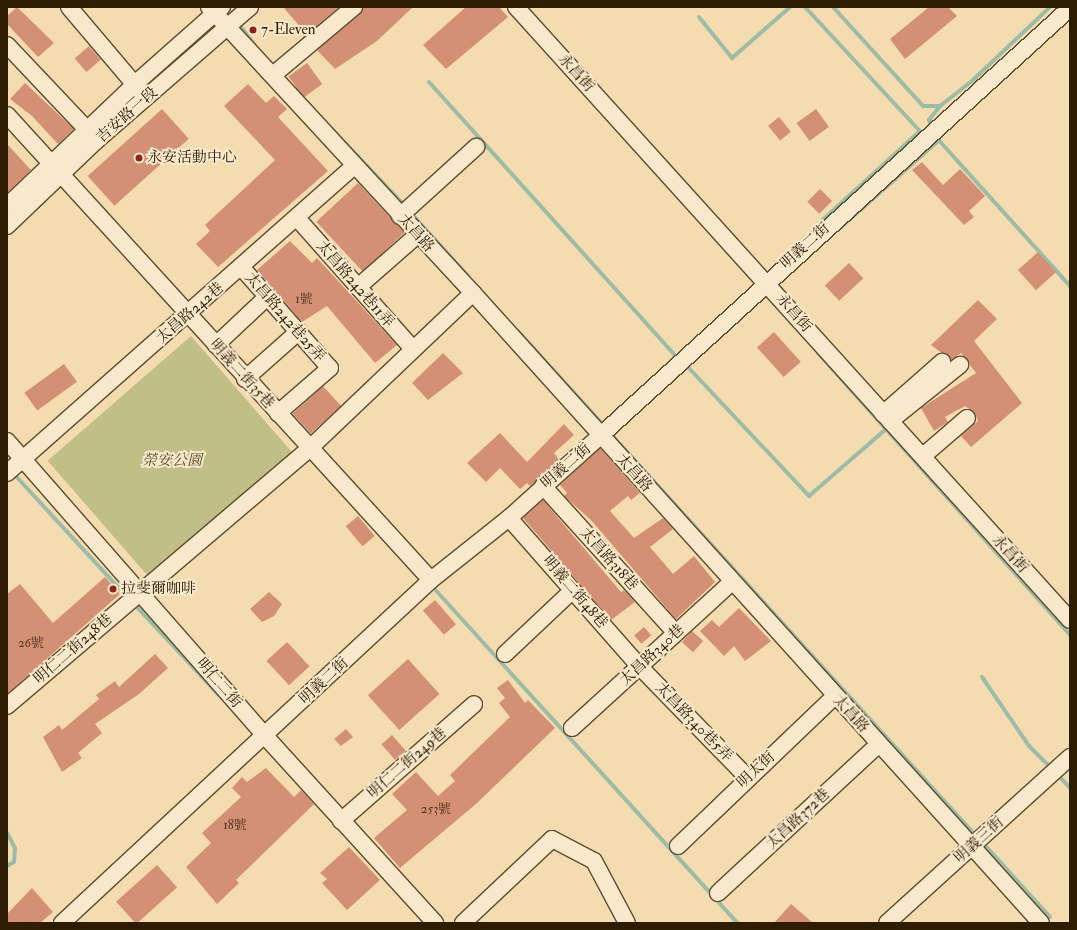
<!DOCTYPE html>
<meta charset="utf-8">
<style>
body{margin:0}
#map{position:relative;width:1077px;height:930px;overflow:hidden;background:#f5dcb0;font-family:"IM FELL Double Pica","Noto Serif TC",serif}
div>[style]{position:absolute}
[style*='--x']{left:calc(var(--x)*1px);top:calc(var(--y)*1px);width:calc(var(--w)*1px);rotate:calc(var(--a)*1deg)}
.green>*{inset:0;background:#c1bf88;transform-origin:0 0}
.stream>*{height:4px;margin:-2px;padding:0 2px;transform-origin:2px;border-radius:2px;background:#9dbca8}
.building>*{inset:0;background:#d49075;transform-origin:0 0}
.roads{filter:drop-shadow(1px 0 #5f4c2e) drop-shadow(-1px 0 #5f4c2e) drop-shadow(0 1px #5f4c2e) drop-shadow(0 -1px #5f4c2e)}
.minor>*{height:16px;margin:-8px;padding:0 8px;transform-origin:8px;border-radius:8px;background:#f8e8cc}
.dots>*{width:11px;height:11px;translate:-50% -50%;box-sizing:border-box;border:2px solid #f8e8cc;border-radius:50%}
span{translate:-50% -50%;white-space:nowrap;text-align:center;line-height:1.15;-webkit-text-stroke:4px #f8e8cc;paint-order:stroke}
.number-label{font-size:13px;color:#57391f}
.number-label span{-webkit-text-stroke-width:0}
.poi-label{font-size:15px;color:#2d1c02}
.left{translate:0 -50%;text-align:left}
.street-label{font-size:15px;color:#2d1c02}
.park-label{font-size:15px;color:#594d2a;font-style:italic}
.frame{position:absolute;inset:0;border:8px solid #2d1c02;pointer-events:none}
</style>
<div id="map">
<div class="green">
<div style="left:191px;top:336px;width:165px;height:190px;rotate:49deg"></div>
</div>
<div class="stream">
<div style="--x:805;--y:7;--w:169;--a:47.2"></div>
<div style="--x:920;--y:131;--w:139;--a:137.6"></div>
<div style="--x:833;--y:7;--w:134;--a:47.7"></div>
<div style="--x:923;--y:106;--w:17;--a:0"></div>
<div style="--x:699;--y:17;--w:53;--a:51.2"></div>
<div style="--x:732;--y:58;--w:77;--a:-41.3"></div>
<div style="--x:237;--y:22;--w:29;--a:52"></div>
<div style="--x:429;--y:82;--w:366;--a:48"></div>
<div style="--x:324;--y:121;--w:117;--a:46.4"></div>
<div style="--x:932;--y:128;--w:9;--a:-111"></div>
<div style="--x:929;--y:120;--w:18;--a:-52"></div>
<div style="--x:940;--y:106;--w:41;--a:-38"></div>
<div style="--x:972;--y:81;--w:108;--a:-43.5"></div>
<div style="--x:935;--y:136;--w:202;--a:48"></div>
<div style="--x:409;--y:211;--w:88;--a:47.8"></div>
<div style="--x:840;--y:228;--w:130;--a:-41.6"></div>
<div style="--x:518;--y:331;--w:130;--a:47.8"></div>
<div style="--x:818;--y:353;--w:378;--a:48.2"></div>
<div style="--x:686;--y:365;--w:180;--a:46.8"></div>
<div style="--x:809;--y:496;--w:101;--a:-41"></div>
<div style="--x:609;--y:432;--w:547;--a:47.74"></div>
<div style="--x:13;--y:473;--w:171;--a:47.4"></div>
<div style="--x:431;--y:585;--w:456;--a:47.8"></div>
<div style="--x:134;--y:604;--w:125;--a:47"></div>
<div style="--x:982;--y:677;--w:83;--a:55.7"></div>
<div style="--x:1029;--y:746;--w:33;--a:45"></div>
<div style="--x:1057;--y:774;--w:19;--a:47"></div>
<div style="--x:7;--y:833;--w:17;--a:62"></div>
<div style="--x:15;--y:848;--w:14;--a:94"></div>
<div style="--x:14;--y:862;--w:8;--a:150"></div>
<div style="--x:982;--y:842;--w:101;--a:47.8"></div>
</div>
<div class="building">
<div style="clip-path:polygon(17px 7px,54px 43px,38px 57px,7px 24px,7px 16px)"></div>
<div style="clip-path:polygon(283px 7px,339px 7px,304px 37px,300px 33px,303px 30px)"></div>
<div style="clip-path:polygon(363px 7px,413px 7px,377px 41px,335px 69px,317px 50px,360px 14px)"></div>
<div style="clip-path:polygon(466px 7px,499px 7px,508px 17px,446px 69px,423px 45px)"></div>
<div style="clip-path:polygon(929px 7px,948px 7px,957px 16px,905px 59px,890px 39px)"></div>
<div style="left:89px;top:46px;width:18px;height:19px;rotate:49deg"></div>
<div style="left:307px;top:63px;width:26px;height:23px;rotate:54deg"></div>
<div style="clip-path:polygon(25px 83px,74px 129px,58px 144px,32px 116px,10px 99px)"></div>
<div style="clip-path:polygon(248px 84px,266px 103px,274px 96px,287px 109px,278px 117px,328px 171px,218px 267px,196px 244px,210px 231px,205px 225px,275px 160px,224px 106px)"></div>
<div style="left:162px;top:109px;width:40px;height:100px;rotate:48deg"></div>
<div style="left:816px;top:109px;width:22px;height:24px;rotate:54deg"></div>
<div style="left:779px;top:117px;width:19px;height:14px;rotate:51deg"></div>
<div style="clip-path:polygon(7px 144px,31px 170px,8px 192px,7px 191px)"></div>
<div style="clip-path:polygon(922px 162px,943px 185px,960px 169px,985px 196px,969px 211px,974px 217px,964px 225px,912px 170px)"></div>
<div style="left:358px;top:183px;width:68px;height:57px;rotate:47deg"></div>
<div style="left:820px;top:189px;width:17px;height:18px;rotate:45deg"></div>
<div style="clip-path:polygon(290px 241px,312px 263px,317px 258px,397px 345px,375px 363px,327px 306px,302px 322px,257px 270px)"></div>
<div style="left:1038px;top:252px;width:27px;height:27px;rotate:48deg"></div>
<div style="left:849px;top:263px;width:21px;height:33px;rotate:47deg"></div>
<div style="clip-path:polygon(978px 300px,997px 319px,974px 341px,1022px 403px,971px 447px,961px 436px,978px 421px,974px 412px,965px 406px,945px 417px,948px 422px,934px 431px,921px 408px,976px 373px,961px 353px,951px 360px,931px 345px)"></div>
<div style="left:774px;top:332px;width:40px;height:23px;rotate:48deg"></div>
<div style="clip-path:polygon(443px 353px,463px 373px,428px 400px,412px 383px)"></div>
<div style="left:64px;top:364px;width:22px;height:49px;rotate:54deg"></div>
<div style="left:323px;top:386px;width:27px;height:41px;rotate:48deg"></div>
<div style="clip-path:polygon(564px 424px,574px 435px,554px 453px,559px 460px,530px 486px,527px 483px,520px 489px,500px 468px,486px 482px,467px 463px,500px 433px,527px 462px)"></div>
<div style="clip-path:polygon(600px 448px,640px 493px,631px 500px,628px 496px,610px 511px,634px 538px,663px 518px,673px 529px,650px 547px,673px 574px,694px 556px,715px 582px,676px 619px,591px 520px,564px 496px,567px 493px,560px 485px)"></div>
<div style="clip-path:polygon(543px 500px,621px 592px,624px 590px,635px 602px,611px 620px,523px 518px)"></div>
<div style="left:358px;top:516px;width:26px;height:16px;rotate:50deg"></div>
<div style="clip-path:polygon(105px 577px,120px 594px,7px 694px,7px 594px,20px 584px,53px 623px)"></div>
<div style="clip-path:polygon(269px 592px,282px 604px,274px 616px,262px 622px,250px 609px)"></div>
<div style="left:435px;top:600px;width:32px;height:16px;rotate:49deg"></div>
<div style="clip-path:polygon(739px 608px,771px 641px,745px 661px,734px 646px,724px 656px,700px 631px,712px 620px,719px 627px)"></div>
<div style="left:644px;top:627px;width:11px;height:13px;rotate:49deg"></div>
<div style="left:692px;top:631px;width:15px;height:15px;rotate:42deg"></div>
<div style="left:287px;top:642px;width:33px;height:28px;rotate:47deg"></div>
<div style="clip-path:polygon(155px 654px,168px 668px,139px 694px,95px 724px,102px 733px,78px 753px,82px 758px,62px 772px,43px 737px,59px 725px,62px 730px,99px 699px,96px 695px,115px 681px,119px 687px)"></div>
<div style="left:408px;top:659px;width:47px;height:54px;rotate:48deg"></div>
<div style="clip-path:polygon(508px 680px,525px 703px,528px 700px,555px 728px,477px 803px,400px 868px,374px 838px,407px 810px,392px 794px,416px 772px,438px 796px,455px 781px,450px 775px,510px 717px,499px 703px,505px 698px,497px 688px)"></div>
<div style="clip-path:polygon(346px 729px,353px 737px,341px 746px,334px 739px)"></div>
<div style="left:392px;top:735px;width:21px;height:14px;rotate:49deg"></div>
<div style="clip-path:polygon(266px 768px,294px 797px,301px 790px,314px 804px,236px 880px,239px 883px,217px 904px,186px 867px,211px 843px,202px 833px,241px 797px,232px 788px,242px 777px,247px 782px)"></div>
<div style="clip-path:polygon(349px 847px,380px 880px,347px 910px,322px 883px,327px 879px,320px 873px)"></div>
<div style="left:157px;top:865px;width:30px;height:55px;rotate:48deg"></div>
<div style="clip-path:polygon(32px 888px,53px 912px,40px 923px,7px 923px,7px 914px)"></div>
<div style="clip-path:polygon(791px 904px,813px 923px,774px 923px)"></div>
</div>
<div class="roads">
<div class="minor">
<div style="--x:69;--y:7;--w:111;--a:49.7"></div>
<div style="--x:209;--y:7;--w:389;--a:47.3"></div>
<div style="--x:473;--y:293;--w:848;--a:47.96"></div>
<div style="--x:516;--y:7;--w:826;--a:47.89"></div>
<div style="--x:7;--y:45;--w:125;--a:46.6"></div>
<div style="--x:273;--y:75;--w:106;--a:-40"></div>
<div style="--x:7;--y:115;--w:629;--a:47.64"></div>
<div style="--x:7;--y:206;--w:178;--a:-43.6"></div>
<div style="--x:136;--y:83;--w:115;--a:-41.5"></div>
<div style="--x:400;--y:216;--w:103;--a:-42.2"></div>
<div style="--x:297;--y:218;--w:175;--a:48.5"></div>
<div style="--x:7;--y:226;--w:123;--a:-43.7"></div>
<div style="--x:96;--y:141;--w:204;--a:-41"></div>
<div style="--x:242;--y:268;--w:133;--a:48.7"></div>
<div style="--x:330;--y:368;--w:69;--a:139.1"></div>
<div style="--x:358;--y:287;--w:77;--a:-41.3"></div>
<div style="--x:216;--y:345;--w:71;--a:-43.3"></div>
<div style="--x:245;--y:379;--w:72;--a:-41.6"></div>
<div style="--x:883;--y:414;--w:79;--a:-41.4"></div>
<div style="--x:890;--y:421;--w:90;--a:-38.7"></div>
<div style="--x:7;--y:441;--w:392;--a:48.8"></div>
<div style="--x:265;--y:736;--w:253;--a:47.7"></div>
<div style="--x:923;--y:456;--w:58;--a:-40.8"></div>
<div style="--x:7;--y:473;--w:463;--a:-41.5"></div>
<div style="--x:543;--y:486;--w:197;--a:47.9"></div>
<div style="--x:509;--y:518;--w:198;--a:48.7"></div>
<div style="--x:640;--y:667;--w:153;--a:45.8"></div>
<div style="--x:505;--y:654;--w:93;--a:-43.3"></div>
<div style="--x:7;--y:706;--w:398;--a:-40.4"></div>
<div style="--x:310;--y:448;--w:225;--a:-43.6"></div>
<div style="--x:572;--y:728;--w:217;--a:-42.4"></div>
<div style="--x:341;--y:821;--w:177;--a:-41.3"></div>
<div style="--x:678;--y:846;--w:217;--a:-43.7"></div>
<div style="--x:718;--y:893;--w:218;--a:-42.8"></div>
<div style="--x:62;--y:923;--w:504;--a:-42.91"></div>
<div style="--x:431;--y:580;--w:100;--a:-38.5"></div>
<div style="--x:509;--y:518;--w:122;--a:-42"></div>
<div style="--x:600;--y:436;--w:636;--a:-42.32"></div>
<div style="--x:463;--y:923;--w:122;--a:-43.3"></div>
<div style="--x:552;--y:839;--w:47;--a:27.6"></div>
<div style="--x:594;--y:861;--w:70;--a:62"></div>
<div style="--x:887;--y:923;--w:247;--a:-42.2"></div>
</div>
</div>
<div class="dots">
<div style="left:253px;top:30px;background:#8f2418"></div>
<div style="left:139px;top:158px;background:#8f2418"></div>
<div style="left:113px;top:589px;background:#8f2418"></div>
</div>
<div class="number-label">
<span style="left:304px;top:299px">1號</span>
<span style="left:31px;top:643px">26號</span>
<span style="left:436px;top:809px">253號</span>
<span style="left:235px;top:825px">18號</span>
</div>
<div class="poi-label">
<span class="left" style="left:261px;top:30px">7-Eleven</span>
<span class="left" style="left:147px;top:158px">永安活動中心</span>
<span class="left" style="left:121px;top:589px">拉斐爾咖啡</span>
</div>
<div class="street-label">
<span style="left:576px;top:73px;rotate:48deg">永昌街</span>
<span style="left:127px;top:115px;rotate:-41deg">吉安路一段</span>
<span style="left:416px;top:233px;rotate:48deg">太昌路</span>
<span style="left:805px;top:246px;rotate:-42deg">明義二街</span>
<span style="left:355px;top:284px;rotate:49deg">太昌路242巷11弄</span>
<span style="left:190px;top:313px;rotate:-41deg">太昌路242巷</span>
<span style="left:794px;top:313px;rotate:49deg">永昌街</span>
<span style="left:285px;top:317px;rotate:49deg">太昌路242巷25弄</span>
<span style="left:242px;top:374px;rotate:48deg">明義二街35巷</span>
<span style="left:566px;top:466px;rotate:-41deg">明義二街</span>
<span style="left:634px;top:473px;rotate:48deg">太昌路</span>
<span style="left:1010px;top:554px;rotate:48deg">永昌街</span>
<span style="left:609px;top:559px;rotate:48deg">太昌路318巷</span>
<span style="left:575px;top:592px;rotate:49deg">明義二街48巷</span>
<span style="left:73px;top:649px;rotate:-41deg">明仁二街248巷</span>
<span style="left:652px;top:655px;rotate:-43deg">太昌路340巷</span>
<span style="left:324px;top:681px;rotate:-43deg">明義二街</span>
<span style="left:219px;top:683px;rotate:49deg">明仁二街</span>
<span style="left:851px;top:714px;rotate:48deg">太昌路</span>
<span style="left:694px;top:722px;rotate:46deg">太昌路340巷5弄</span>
<span style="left:407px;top:763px;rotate:-41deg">明仁二街249巷</span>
<span style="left:756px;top:770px;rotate:-43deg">明太街</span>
<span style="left:798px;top:819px;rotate:-43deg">太昌路372巷</span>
<span style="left:979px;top:840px;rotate:-42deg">明義三街</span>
</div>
<div class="park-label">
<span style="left:172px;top:461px">榮安公園</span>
</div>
<div class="frame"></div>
</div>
